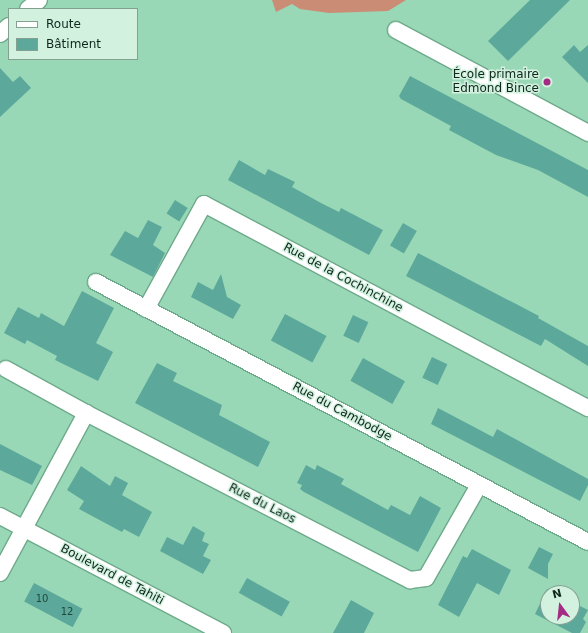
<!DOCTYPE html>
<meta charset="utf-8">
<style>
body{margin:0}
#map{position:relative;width:588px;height:633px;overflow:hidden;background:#99d8b6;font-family:"DejaVu Sans",sans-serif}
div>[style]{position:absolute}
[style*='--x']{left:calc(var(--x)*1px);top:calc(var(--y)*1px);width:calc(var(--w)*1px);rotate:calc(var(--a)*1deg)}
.green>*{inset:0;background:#ca8c75}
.building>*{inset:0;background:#5ca99b;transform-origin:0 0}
.roads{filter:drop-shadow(1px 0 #6daa8a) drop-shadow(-1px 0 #6daa8a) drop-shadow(0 1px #6daa8a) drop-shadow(0 -1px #6daa8a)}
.minor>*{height:16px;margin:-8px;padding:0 8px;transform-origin:8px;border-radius:8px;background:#fff}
.dots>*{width:11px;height:11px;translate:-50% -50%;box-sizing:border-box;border:2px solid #d2f1df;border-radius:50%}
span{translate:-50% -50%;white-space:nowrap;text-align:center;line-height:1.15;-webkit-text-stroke:3px #d2f1df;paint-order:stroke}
.number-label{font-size:10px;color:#21483b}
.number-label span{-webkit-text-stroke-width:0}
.poi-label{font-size:12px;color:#0d271b}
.right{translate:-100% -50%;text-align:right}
.street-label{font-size:12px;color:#0d271b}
.legend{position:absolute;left:8px;top:8px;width:130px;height:52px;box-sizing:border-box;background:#d2f1df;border:1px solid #83a091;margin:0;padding:5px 7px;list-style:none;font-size:12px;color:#0d271b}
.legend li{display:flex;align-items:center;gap:8px;height:20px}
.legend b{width:20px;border:1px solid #83a091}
.north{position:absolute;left:540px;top:585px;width:40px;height:40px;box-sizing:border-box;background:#d2f1df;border:1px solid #83a091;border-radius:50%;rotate:345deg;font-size:11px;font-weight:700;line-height:16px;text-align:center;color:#0d271b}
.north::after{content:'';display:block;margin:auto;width:14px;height:18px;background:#a42c84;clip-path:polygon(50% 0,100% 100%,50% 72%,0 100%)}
</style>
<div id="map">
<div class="green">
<div style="clip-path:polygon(272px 0,406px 0,388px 11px,329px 13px,300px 9px,292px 4px,276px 12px)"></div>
</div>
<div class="building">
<div style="clip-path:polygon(530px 0,570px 0,508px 61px,488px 41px)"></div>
<div style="clip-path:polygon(574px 45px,580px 52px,588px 45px,588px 83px,562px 57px)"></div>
<div style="clip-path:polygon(0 68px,13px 82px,20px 76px,31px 88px,0 117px)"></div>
<div style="clip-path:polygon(410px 76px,588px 170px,588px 197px,538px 170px,496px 155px,449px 130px,451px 126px,401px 99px,399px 96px)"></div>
<div style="clip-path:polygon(239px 160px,265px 175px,268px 169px,295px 182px,292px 187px,321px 203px,339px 212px,341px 208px,383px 230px,369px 255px,228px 180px)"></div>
<div style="left:175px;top:200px;width:15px;height:16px;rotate:32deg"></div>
<div style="clip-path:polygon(148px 220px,162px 227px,153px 245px,165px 253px,153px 277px,110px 255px,125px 231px,138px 238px)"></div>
<div style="left:403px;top:223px;width:16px;height:26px;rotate:30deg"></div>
<div style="clip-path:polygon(418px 253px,539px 316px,538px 318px,588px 346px,588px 366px,545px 339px,541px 346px,406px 276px)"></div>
<div style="clip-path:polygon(221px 274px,227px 297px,241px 305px,233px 319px,191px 297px,198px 282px,213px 290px)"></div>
<div style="clip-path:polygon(82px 291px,114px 308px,96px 343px,113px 352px,98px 381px,55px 360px,57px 356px,27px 340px,25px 344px,4px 333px,18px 307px,39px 318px,41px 313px,64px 326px)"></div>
<div style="left:285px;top:314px;width:47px;height:30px;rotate:28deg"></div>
<div style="left:353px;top:315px;width:17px;height:23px;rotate:25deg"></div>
<div style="left:432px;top:357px;width:17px;height:23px;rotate:25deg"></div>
<div style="left:363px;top:358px;width:48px;height:26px;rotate:29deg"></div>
<div style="clip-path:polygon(157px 363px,177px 373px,173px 381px,222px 405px,219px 415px,270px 442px,258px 467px,135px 403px)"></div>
<div style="clip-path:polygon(438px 408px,493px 437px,497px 429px,588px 479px,588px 485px,580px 501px,431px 424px)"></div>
<div style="clip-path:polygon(0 444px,42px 466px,32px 485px,0 470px)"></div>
<div style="clip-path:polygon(306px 465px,315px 470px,317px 465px,344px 479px,341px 484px,388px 510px,391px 505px,410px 515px,420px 496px,441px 508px,418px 552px,304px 492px,300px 489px,302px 485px,297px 483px)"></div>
<div style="clip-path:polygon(81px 466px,110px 486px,115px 476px,128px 483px,122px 495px,152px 512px,139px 537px,124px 529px,122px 532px,79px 509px,84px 501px,67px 490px)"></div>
<div style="clip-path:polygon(193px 526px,205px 533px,202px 541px,209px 544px,203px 556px,211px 560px,203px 574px,160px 551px,167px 537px,183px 545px)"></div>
<div style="clip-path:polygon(539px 547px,553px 554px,548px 564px,548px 579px,528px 568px)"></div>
<div style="clip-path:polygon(472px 549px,511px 570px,499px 595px,477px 583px,459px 617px,438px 605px,463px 556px,467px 558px)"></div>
<div style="left:247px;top:578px;width:49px;height:17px;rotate:29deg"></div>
<div style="left:34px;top:583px;width:55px;height:21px;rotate:28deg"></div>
<div style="clip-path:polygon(547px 589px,555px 593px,548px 593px,548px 617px,572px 617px,572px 602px,588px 610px,583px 619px,586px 622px,580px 633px,572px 633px,535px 614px)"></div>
<div style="clip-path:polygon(351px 600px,374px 613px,364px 633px,333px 633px)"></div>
</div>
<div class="roads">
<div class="minor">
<div style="--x:28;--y:9;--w:14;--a:-39"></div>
<div style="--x:396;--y:30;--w:218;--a:28.2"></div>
<div style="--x:0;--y:34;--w:12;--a:-42"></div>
<div style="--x:96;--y:282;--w:556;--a:27.85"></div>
<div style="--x:146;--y:309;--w:120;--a:-61.1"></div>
<div style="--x:204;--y:204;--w:435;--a:28"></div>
<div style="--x:6;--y:369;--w:91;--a:28.8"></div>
<div style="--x:86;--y:413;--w:365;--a:27.3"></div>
<div style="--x:410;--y:580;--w:16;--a:-7"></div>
<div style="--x:426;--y:578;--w:107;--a:-60.3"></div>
<div style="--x:0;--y:516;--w:252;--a:27.7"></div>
<div style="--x:0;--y:573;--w:182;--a:-61.7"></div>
</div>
</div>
<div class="dots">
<div style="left:547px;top:82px;background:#a42c84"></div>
</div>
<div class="number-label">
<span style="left:42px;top:599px">10</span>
<span style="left:67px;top:612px">12</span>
</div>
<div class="poi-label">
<span class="right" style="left:539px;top:82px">École primaire<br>Edmond Bince</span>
</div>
<div class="street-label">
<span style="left:343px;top:278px;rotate:28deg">Rue de la Cochinchine</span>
<span style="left:342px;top:412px;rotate:28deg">Rue du Cambodge</span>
<span style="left:262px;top:504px;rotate:27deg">Rue du Laos</span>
<span style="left:112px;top:575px;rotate:28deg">Boulevard de Tahiti</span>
</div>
<ul class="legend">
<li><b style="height:5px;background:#fff"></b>Route</li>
<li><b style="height:11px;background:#5ca99b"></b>Bâtiment</li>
</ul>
<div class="north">N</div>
</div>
